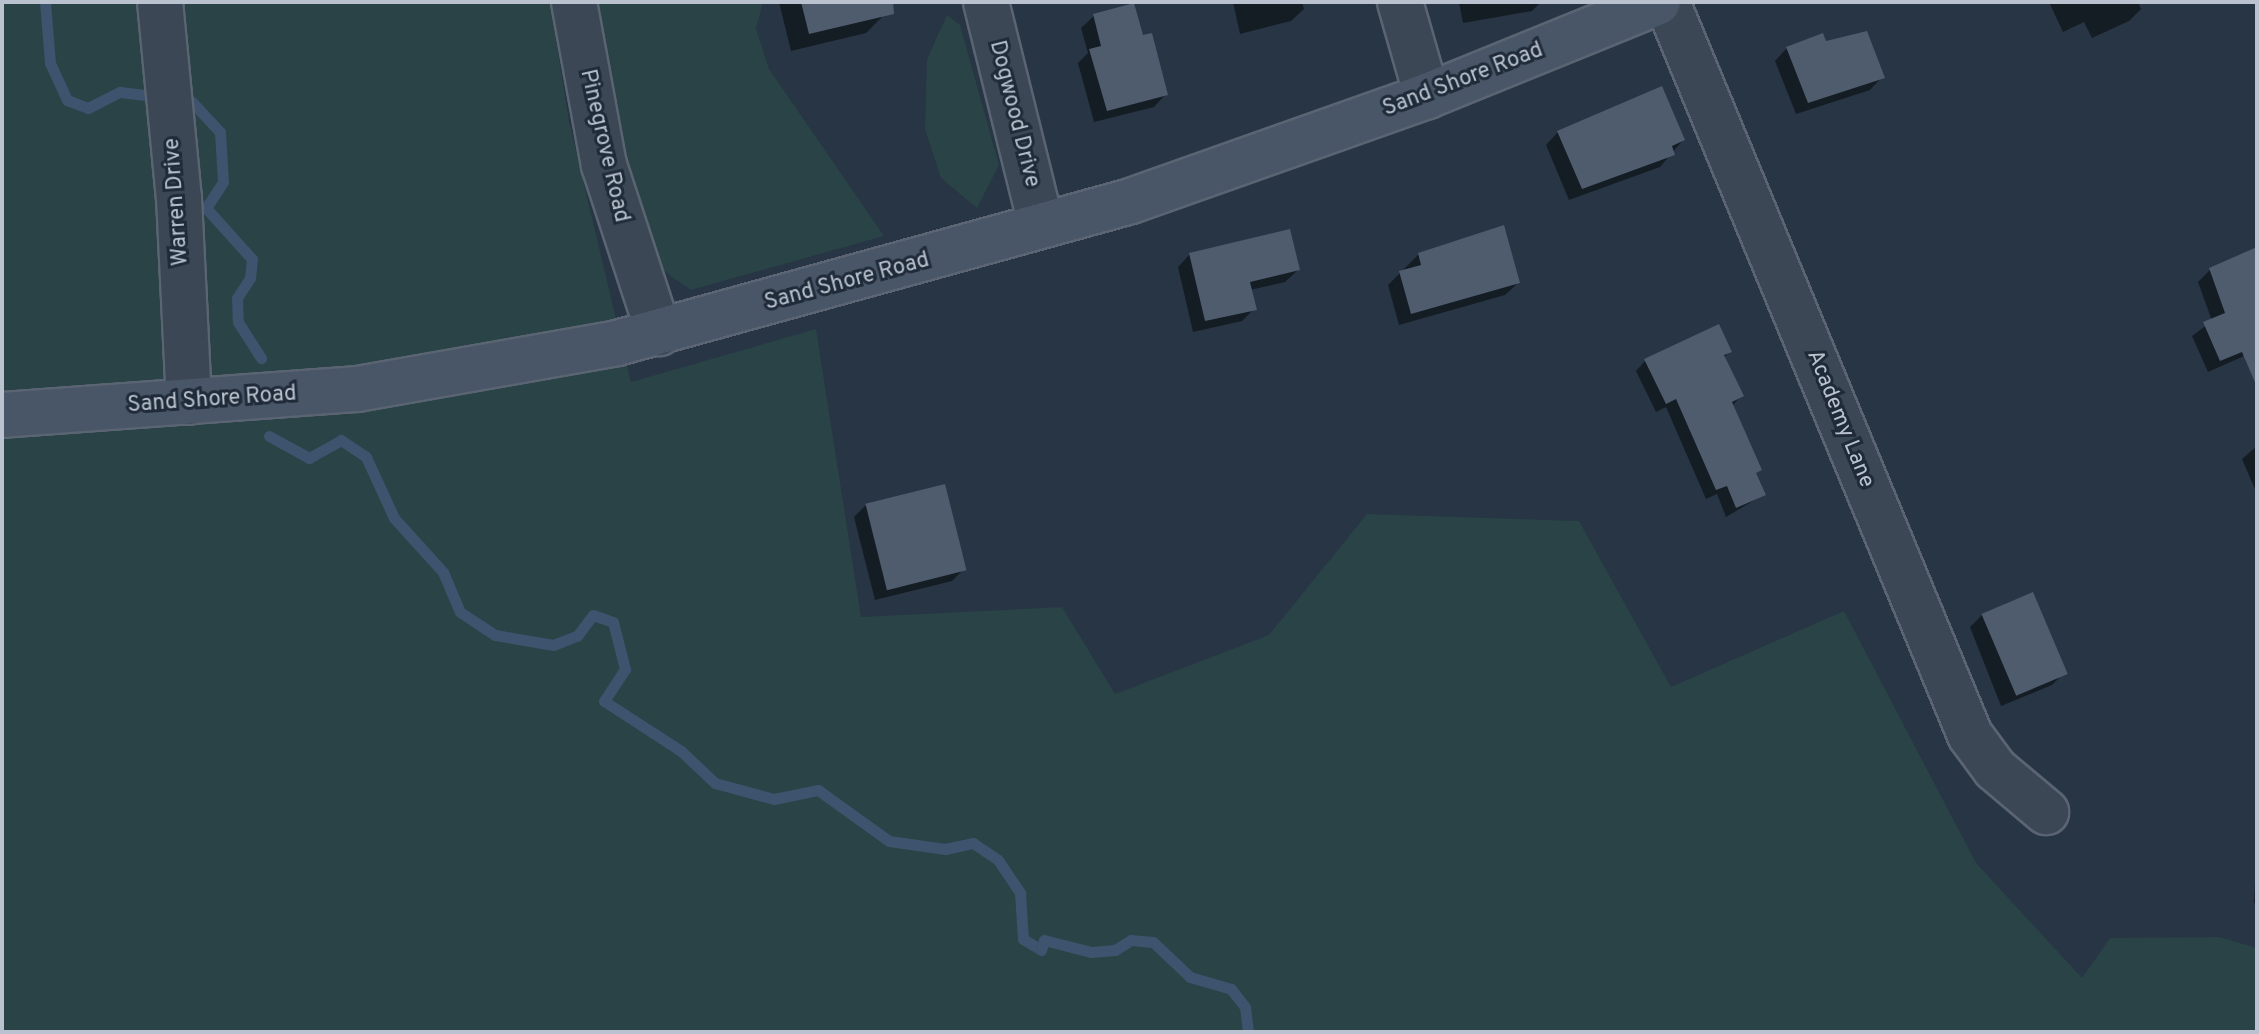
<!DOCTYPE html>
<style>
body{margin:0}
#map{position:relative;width:2259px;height:1034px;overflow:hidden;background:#273545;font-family:Overpass,sans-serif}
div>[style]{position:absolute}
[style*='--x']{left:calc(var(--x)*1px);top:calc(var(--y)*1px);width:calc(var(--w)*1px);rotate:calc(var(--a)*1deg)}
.green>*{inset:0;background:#294346}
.shadow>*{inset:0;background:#0007}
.stream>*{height:11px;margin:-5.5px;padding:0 5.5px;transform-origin:5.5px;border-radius:5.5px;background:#3d536e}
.building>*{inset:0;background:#4e5c6e;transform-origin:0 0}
.roads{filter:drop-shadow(2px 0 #5a6472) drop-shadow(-2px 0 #5a6472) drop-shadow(0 2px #5a6472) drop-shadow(0 -2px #5a6472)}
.street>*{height:44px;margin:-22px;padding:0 22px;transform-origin:22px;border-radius:22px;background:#3b4754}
.secondary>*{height:44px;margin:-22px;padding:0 22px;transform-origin:22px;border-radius:22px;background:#495667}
span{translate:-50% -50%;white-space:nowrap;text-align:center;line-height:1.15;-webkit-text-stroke:6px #202b3a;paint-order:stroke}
.street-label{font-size:22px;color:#b9c2ce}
.frame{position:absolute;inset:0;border:4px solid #b9c2ce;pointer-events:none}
</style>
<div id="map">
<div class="green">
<div style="clip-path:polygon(2px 2px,550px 2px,569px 121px,631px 382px,816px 329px,861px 617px,1062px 607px,1115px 694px,1269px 635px,1367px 514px,1579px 521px,1671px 687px,1844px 611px,1976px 863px,2082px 978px,2110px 938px,2219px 937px,2257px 948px,2257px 1032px,2px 1032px)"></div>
<div style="clip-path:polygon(588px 2px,763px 2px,756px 29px,769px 69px,884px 236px,691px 290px,672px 277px,654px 261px,638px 233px)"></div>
<div style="clip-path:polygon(947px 15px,960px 25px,999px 165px,977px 208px,941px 178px,925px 129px,927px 59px)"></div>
</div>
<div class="shadow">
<div style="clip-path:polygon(779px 2px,881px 2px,884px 15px,866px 33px,791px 51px)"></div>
<div style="clip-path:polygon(1233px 2px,1302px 2px,1304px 9px,1291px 21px,1240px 34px)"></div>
<div style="clip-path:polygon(1459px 2px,1541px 2px,1532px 11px,1463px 23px)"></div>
<div style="clip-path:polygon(2049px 2px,2138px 2px,2141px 9px,2129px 21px,2092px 38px,2084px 22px,2063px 32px)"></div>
<div style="clip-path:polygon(1094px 16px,1142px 37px,1166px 94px,1154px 107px,1094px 122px,1078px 63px,1088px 53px,1081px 28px)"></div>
<div style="clip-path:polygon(1825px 44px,1882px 77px,1870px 90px,1796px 114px,1775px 61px,1787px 48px)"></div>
<div style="clip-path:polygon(1558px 132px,1683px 140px,1660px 167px,1569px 200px,1546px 145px)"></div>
<div style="clip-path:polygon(2257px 250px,2254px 344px,2242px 357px,2208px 372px,2192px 336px,2212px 321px,2198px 282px,2210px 270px)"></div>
<div style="clip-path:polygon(1190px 254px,1298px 270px,1285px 282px,1250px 290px,1254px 309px,1242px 321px,1193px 332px,1178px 267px)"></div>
<div style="clip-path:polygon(1419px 254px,1518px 283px,1505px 295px,1399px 325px,1388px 285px)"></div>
<div style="clip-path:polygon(1730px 351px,1723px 358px,1742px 395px,1732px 406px,1763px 495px,1726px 517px,1717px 494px,1706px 499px,1666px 407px,1656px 412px,1636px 371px,1645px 361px)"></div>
<div style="clip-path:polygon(2257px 446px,2257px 494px,2242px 459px)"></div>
<div style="clip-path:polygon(866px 505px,964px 569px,952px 581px,875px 600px,854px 517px)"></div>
<div style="clip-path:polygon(1982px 615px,2064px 673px,2052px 685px,2001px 706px,1970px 627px)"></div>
<div style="clip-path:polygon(2257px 841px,2257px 904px,2254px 903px)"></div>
</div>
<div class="stream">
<div style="--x:45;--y:2;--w:61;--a:85.3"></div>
<div style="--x:50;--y:63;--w:41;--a:65.3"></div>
<div style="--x:67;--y:100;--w:22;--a:21"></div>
<div style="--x:88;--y:108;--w:36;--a:-27"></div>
<div style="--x:120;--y:92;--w:23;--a:7"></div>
<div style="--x:192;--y:102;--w:41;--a:47"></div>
<div style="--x:220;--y:132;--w:50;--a:86.6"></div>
<div style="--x:223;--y:182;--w:31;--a:123"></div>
<div style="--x:206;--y:208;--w:69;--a:48"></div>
<div style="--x:252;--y:259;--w:19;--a:96"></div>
<div style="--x:250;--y:278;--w:24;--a:123"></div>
<div style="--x:237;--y:298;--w:24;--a:88"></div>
<div style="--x:238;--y:322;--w:43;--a:57.4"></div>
<div style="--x:269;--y:436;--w:46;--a:28.8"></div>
<div style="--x:309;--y:458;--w:37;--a:-29"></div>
<div style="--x:341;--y:440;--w:30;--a:34"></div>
<div style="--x:366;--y:457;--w:67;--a:65.3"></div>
<div style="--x:394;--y:518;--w:73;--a:47.8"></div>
<div style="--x:443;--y:572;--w:43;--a:67"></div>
<div style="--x:460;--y:612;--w:42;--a:33.3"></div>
<div style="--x:495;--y:635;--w:59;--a:9.8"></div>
<div style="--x:553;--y:645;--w:26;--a:-21"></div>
<div style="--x:577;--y:636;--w:26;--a:-53"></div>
<div style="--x:593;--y:615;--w:21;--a:19"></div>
<div style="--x:613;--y:622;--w:49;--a:75.7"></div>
<div style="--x:625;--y:669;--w:38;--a:123"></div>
<div style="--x:604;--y:701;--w:92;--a:33"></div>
<div style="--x:681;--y:751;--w:47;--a:43.3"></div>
<div style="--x:715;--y:783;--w:61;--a:15.2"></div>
<div style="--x:774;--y:799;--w:45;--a:-11.6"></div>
<div style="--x:818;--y:790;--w:87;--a:35.7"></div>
<div style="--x:889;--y:841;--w:57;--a:8.1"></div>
<div style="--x:945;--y:849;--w:29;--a:-12"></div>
<div style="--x:973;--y:843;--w:30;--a:34"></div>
<div style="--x:998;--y:860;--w:40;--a:56"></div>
<div style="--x:1020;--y:893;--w:46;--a:86.3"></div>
<div style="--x:1023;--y:939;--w:21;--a:31"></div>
<div style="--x:1041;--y:950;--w:10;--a:-73"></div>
<div style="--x:1044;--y:940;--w:49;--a:14.3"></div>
<div style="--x:1091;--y:952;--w:24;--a:-5"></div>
<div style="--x:1115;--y:950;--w:19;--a:-32"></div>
<div style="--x:1131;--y:940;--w:22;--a:5"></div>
<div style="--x:1153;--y:942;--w:51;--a:43.4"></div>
<div style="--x:1190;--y:977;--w:43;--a:16.3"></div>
<div style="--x:1231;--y:989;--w:23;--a:52"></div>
<div style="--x:1245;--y:1007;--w:25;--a:83"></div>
</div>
<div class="building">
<div style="clip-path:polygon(801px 2px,893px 2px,894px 14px,809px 34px)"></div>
<div style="clip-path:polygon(1134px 3px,1143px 35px,1152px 33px,1168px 95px,1107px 111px,1089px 49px,1101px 46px,1093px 14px)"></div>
<div style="clip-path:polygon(1867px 31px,1885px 78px,1808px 103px,1786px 47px,1823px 33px,1826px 41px)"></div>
<div style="clip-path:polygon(1662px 86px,1685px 140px,1672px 146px,1675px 155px,1582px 189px,1557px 131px)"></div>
<div style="clip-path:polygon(1504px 225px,1520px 283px,1411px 314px,1399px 271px,1421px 265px,1418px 253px)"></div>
<div style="clip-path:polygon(1290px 229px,1300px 270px,1250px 282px,1257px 310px,1205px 321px,1189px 253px)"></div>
<div style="clip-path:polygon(2257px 247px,2257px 387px,2242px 352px,2220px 361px,2203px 322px,2225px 313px,2209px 268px)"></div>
<div style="clip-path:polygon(1719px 324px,1732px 352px,1724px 355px,1744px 396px,1732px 402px,1762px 470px,1756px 473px,1766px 495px,1736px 508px,1727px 486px,1716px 490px,1676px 399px,1666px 404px,1644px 359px)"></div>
<div style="left:945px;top:484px;width:89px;height:82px;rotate:76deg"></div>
<div style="left:2033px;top:592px;width:89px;height:56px;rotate:67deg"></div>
</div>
<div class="roads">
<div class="street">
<div style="--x:160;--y:2;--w:197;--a:84.5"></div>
<div style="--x:179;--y:198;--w:204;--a:87.2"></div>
<div style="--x:574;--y:2;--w:166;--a:79.6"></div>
<div style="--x:604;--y:165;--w:177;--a:71.9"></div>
<div style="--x:986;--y:2;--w:230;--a:76.1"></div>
<div style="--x:1400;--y:2;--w:98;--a:74"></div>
<div style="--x:1667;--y:2;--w:793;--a:67.54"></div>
<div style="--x:1970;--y:735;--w:42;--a:53.7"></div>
<div style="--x:1995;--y:769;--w:67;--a:40.1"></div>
</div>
<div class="secondary">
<div style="--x:2;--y:415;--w:356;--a:-4.2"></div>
<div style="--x:357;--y:389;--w:264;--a:-10"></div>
<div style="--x:617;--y:343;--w:533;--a:-15.44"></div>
<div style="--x:1131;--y:201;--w:314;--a:-19.5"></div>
<div style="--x:1427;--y:96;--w:249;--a:-22.1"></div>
</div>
</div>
<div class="street-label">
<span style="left:1463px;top:80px;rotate:-21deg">Sand Shore Road</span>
<span style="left:1014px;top:114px;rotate:76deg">Dogwood Drive</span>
<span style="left:604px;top:146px;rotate:77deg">Pinegrove Road</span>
<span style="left:177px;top:202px;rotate:-94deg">Warren Drive</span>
<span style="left:847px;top:282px;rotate:-15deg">Sand Shore Road</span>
<span style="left:212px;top:400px;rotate:-4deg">Sand Shore Road</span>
<span style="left:1840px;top:419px;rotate:68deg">Academy Lane</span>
</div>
<div class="frame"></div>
</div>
